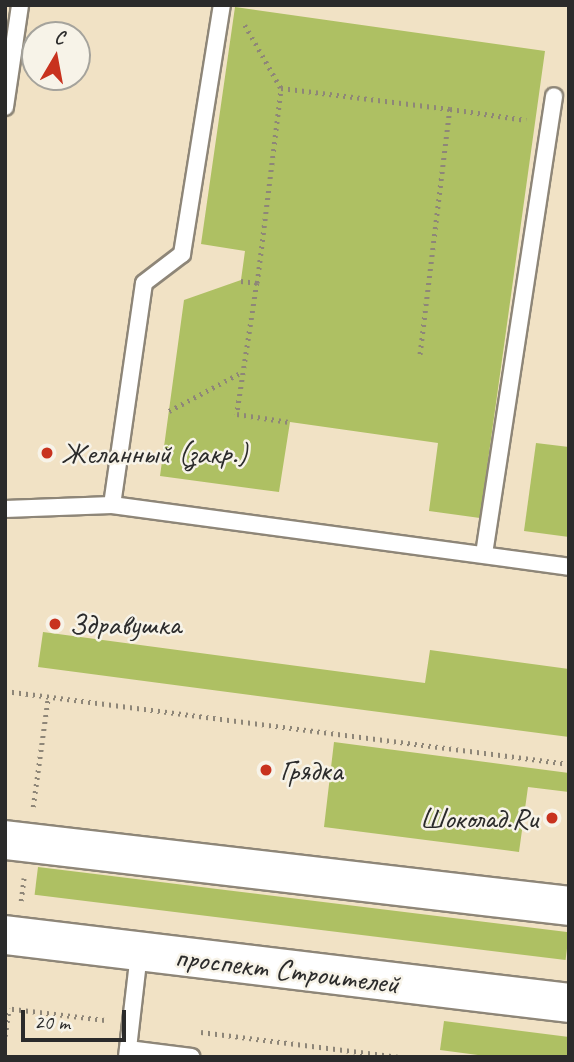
<!DOCTYPE html>
<meta charset="utf-8">
<style>
body{margin:0}
#map{position:relative;width:574px;height:1062px;overflow:hidden;background:#f1e2c5;font-family:Caveat,sans-serif}
div>[style]{position:absolute}
[style*='--x']{left:calc(var(--x)*1px);top:calc(var(--y)*1px);width:calc(var(--w)*1px);rotate:calc(var(--a)*1deg)}
.green>*{inset:0;background:#aec063;transform-origin:0 0}
.path>*{height:4.5px;margin-top:-2.25px;transform-origin:0;background:repeating-linear-gradient(90deg,#8e8678 0 2px,transparent 0 7px)}
.roads{filter:drop-shadow(2px 0 #8e8678) drop-shadow(-2px 0 #8e8678) drop-shadow(0 2px #8e8678) drop-shadow(0 -2px #8e8678)}
.service>*{height:16px;margin:-8px;padding:0 8px;transform-origin:8px;border-radius:8px;background:#fff}
.primary>*{height:38px;margin:-19px;padding:0 19px;transform-origin:19px;border-radius:19px;background:#fff}
.dots>*{width:19px;height:19px;translate:-50% -50%;box-sizing:border-box;border:4px solid #f7f3e8;border-radius:50%}
span{translate:-50% -50%;white-space:nowrap;text-align:center;line-height:1.15;-webkit-text-stroke:5px #f7f3e8;paint-order:stroke}
.poi-label{font-size:30px;color:#2b2b2b}
.left{translate:0 -50%;text-align:left}
.right{translate:-100% -50%;text-align:right}
.street-label{font-size:30px;color:#2b2b2b}
.frame{position:absolute;inset:0;border:7px solid #2b2b2b;pointer-events:none}
.north{position:absolute;left:21px;top:21px;width:70px;height:70px;box-sizing:border-box;background:#f7f3e8;border:2px solid #a5a39c;border-radius:50%;rotate:10deg;font-size:19px;font-weight:700;line-height:28px;text-align:center;color:#2b2b2b}
.north::after{content:'';display:block;margin:auto;width:24px;height:32px;background:#c8321e;clip-path:polygon(50% 0,100% 100%,50% 72%,0 100%)}
.scale{position:absolute;left:21px;top:1010px;width:105px;height:32px;box-sizing:border-box;border:4px solid #2b2b2b;border-top:0;padding-left:9px;font-size:21px;line-height:24px;white-space:nowrap;color:#2b2b2b;-webkit-text-stroke:5px #f7f3e8;paint-order:stroke}
</style>
<div id="map">
<div class="green">
<div style="clip-path:polygon(235px 7px,545px 51px,480px 518px,429px 511px,438px 443px,290px 422px,279px 492px,160px 476px,184px 300px,241px 280px,245px 251px,201px 244px)"></div>
<div style="clip-path:polygon(536px 443px,569px 447px,569px 537px,524px 531px)"></div>
<div style="clip-path:polygon(43px 632px,425px 683px,430px 650px,569px 669px,569px 737px,38px 667px)"></div>
<div style="clip-path:polygon(334px 742px,569px 773px,569px 792px,528px 787px,519px 852px,324px 827px)"></div>
<div style="left:38px;top:867px;width:535px;height:28px;rotate:7deg"></div>
<div style="clip-path:polygon(444px 1021px,569px 1037px,569px 1057px,493px 1057px,440px 1050px)"></div>
</div>
<div class="path">
<div style="--x:245;--y:25;--w:73;--a:60.3"></div>
<div style="--x:450;--y:109;--w:77;--a:8.2"></div>
<div style="--x:241;--y:281;--w:16;--a:7"></div>
<div style="--x:257;--y:283;--w:196;--a:-83"></div>
<div style="--x:281;--y:88;--w:170;--a:7.1"></div>
<div style="--x:450;--y:109;--w:249;--a:96.9"></div>
<div style="--x:257;--y:283;--w:133;--a:98.7"></div>
<div style="--x:237;--y:414;--w:53;--a:8.7"></div>
<div style="--x:169;--y:411;--w:83;--a:-28.1"></div>
<div style="--x:5;--y:691;--w:569;--a:7.37"></div>
<div style="--x:33;--y:807;--w:111;--a:-82.2"></div>
<div style="--x:21;--y:901;--w:23;--a:-83"></div>
<div style="--x:5;--y:1008;--w:101;--a:6.8"></div>
<div style="--x:201;--y:1032;--w:200;--a:7.2"></div>
<div style="--x:5;--y:1036;--w:28;--a:-82"></div>
</div>
<div class="roads">
<div class="service">
<div style="--x:5;--y:107;--w:103;--a:-81.6"></div>
<div style="--x:112;--y:505;--w:224;--a:-81.8"></div>
<div style="--x:144;--y:283;--w:48;--a:-37.3"></div>
<div style="--x:182;--y:254;--w:252;--a:-80.9"></div>
<div style="--x:5;--y:509;--w:107;--a:-2.1"></div>
<div style="--x:112;--y:505;--w:461;--a:7.7"></div>
<div style="--x:484;--y:554;--w:463;--a:-81.3"></div>
<div style="--x:128;--y:1049;--w:64;--a:7.2"></div>
<div style="--x:127;--y:1057;--w:105;--a:-83.4"></div>
</div>
<div class="primary">
<div style="--x:5;--y:840;--w:568;--a:6.67"></div>
<div style="--x:5;--y:935;--w:568;--a:6.87"></div>
</div>
</div>
<div class="dots">
<div style="left:47px;top:453px;background:#c8321e"></div>
<div style="left:55px;top:624px;background:#c8321e"></div>
<div style="left:266px;top:770px;background:#c8321e"></div>
<div style="left:552px;top:818px;background:#c8321e"></div>
</div>
<div class="poi-label">
<span class="left" style="left:61px;top:453px">Желанный (закр.)</span>
<span class="left" style="left:69px;top:624px">Здравушка</span>
<span class="left" style="left:280px;top:770px">Грядка</span>
<span class="right" style="left:538px;top:818px">Шоколад.Ru</span>
</div>
<div class="street-label">
<span style="left:287px;top:970px;rotate:7deg">проспект Строителей</span>
</div>
<div class="frame"></div>
<div class="north">С</div>
<div class="scale">20 m</div>
</div>
